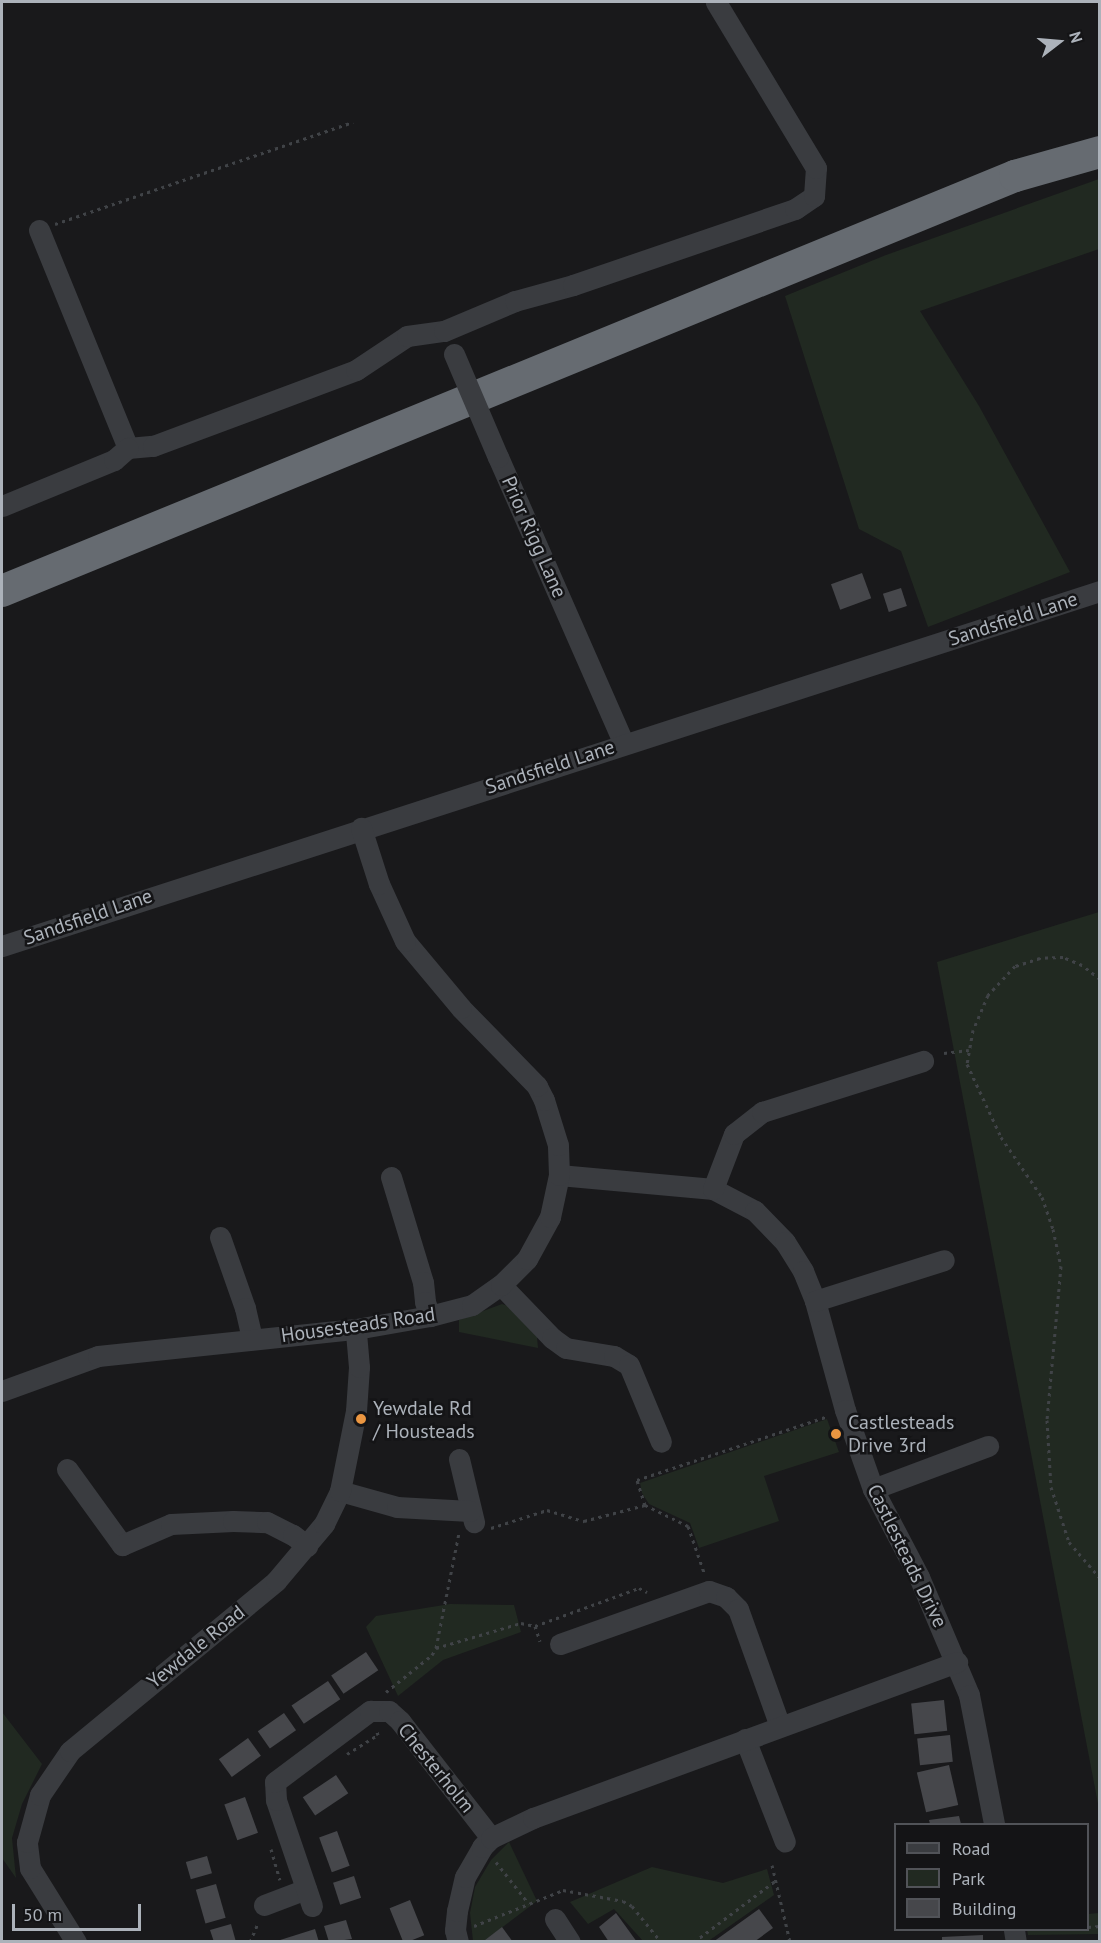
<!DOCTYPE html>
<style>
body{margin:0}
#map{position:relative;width:1101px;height:1943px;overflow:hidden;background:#19191b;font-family:"PT Sans",sans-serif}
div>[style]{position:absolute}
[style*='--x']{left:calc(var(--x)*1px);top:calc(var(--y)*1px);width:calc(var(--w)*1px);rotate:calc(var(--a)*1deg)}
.green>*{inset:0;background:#212921}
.building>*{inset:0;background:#46474b;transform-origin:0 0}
.path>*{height:3px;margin-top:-1.5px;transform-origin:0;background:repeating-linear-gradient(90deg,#404347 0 3px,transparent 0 7.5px)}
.minor>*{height:21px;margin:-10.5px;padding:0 10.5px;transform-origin:10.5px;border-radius:10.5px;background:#3a3c40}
.highway>*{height:32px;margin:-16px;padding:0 16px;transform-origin:16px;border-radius:16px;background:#666b71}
.minor-bridge>*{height:21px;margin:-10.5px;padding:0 10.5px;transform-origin:10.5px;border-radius:10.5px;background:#3a3c40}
.dots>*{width:16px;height:16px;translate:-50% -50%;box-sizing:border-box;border:3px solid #141416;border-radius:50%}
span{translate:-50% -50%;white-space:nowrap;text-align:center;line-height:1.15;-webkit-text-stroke:5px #141416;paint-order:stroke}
.street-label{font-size:20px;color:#acb2ba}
.poi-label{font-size:20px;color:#acb2ba}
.left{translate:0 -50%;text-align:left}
.frame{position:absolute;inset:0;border:3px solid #acb2ba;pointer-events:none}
.legend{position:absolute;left:894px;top:1823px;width:195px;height:108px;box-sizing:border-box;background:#141416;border:2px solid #515358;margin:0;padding:8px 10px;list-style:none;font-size:18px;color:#acb2ba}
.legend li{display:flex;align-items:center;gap:12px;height:30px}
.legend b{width:30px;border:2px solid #515358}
.north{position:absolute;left:1029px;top:12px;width:60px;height:60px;-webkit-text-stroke:4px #141416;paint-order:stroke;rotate:74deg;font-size:16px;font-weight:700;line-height:24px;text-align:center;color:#acb2ba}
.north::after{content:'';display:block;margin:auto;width:21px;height:27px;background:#acb2ba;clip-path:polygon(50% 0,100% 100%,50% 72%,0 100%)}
.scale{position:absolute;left:12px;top:1904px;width:129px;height:27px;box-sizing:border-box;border:3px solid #acb2ba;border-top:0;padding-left:8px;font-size:18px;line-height:21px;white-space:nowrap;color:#acb2ba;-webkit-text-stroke:4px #141416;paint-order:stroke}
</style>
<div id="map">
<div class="green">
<div style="clip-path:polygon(1099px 179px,1099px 249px,920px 311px,979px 406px,1070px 572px,928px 627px,901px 551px,859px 529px,785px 296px,886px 255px)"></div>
<div style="clip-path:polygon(1099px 912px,1100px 912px,1099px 1809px,937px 962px)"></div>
<div style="clip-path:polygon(502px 1304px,508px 1306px,537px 1337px,538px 1348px,459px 1332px,459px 1320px)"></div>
<div style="clip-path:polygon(827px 1419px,839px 1452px,764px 1476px,779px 1521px,699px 1548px,690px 1523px,649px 1504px,642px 1493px,640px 1483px)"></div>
<div style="clip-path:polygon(450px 1604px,514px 1605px,521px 1632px,443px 1660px,398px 1696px,366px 1627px,376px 1616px)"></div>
<div style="clip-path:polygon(2px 1712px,42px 1764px,22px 1804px,12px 1838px,16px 1878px,2px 1858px)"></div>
<div style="clip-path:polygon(509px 1842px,537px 1901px,484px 1941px,473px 1941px,470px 1913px,475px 1887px,491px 1860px)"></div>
<div style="clip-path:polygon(652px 1867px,723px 1883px,767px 1869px,774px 1895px,707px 1942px,643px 1941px,614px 1909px,588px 1924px,570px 1902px)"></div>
<div style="clip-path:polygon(1099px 1913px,1099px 1934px,1028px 1935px,1027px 1930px,1088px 1930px,1088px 1914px)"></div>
</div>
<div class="building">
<div style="left:862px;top:573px;width:27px;height:33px;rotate:70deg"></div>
<div style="left:901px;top:588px;width:19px;height:19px;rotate:72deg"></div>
<div style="left:366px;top:1652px;width:22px;height:42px;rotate:56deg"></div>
<div style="left:328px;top:1681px;width:22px;height:44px;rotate:56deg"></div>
<div style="left:944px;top:1700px;width:31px;height:33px;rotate:84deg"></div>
<div style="left:284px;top:1713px;width:21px;height:32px;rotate:55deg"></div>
<div style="left:950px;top:1735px;width:27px;height:33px;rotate:84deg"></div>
<div style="left:248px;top:1738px;width:22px;height:36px;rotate:54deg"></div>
<div style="left:949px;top:1765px;width:41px;height:33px;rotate:77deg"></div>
<div style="left:336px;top:1775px;width:22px;height:40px;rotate:56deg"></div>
<div style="left:245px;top:1797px;width:38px;height:22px;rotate:70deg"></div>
<div style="clip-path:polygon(959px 1816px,961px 1824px,930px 1824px,929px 1820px)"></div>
<div style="left:337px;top:1831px;width:37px;height:19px;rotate:70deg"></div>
<div style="left:207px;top:1856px;width:18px;height:22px;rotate:74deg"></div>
<div style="left:354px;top:1876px;width:23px;height:22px;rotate:72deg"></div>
<div style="left:216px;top:1884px;width:35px;height:21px;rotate:74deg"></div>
<div style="left:410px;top:1900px;width:38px;height:22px;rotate:68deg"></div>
<div style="clip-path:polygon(759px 1909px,773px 1928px,754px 1942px,713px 1942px)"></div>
<div style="clip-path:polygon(616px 1913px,637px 1942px,609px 1942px,599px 1927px)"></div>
<div style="clip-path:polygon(346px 1920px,352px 1939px,329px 1942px,324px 1926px)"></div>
<div style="clip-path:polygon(231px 1924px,236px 1942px,214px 1942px,210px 1930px)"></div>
<div style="clip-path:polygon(502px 1927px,513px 1942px,487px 1942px,485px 1940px)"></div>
<div style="clip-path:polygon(315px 1929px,319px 1942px,277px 1942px,277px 1941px)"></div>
<div style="clip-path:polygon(983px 1935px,983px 1942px,942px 1942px,942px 1937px)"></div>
</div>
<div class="path">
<div style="--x:55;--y:224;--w:315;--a:-18.9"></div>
<div style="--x:1100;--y:979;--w:23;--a:-142"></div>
<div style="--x:1082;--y:965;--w:21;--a:-157"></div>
<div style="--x:1063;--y:957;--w:23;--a:178"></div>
<div style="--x:1040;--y:958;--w:26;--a:162"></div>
<div style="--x:1015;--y:966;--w:40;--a:133"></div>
<div style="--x:988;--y:995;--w:38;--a:113"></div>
<div style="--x:973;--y:1030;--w:35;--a:100"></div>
<div style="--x:967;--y:1064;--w:81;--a:65"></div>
<div style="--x:1001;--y:1137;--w:73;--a:55.7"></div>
<div style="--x:1042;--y:1197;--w:34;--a:71"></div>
<div style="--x:1053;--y:1229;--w:38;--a:78"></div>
<div style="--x:1061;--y:1266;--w:155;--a:95.2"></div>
<div style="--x:1047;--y:1420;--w:67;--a:86.6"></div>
<div style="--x:1051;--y:1487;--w:58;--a:71.9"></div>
<div style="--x:1069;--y:1542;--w:48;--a:49.3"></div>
<div style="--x:944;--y:1053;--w:25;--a:-7"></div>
<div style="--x:645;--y:1505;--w:26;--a:-108"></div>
<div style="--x:637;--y:1480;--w:201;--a:-18.5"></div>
<div style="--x:491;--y:1528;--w:59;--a:-17.8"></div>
<div style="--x:547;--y:1510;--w:39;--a:17"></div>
<div style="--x:584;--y:1521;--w:63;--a:-14.7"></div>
<div style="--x:645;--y:1505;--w:48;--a:26"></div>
<div style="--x:688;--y:1526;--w:52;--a:70.9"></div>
<div style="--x:535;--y:1626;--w:111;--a:-20.1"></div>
<div style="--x:639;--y:1588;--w:9;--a:27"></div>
<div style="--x:436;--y:1648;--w:117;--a:-78.7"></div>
<div style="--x:386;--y:1692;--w:59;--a:-38.8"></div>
<div style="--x:432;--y:1655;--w:8;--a:-60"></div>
<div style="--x:436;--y:1648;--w:89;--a:-16.4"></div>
<div style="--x:521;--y:1623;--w:14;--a:12"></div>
<div style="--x:535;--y:1626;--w:16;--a:72"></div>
<div style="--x:347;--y:1754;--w:36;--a:-32"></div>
<div style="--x:378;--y:1735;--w:7;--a:-106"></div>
<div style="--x:271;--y:1849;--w:32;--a:74"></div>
<div style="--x:496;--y:1862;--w:53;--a:51.8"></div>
<div style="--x:772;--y:1865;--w:79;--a:76.8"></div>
<div style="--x:474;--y:1926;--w:96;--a:-22"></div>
<div style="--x:563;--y:1890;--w:61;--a:10.4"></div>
<div style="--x:623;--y:1901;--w:10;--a:29"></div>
<div style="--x:632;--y:1906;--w:46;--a:51.1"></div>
<div style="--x:1088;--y:1927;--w:12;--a:-5"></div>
<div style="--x:250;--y:1942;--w:21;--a:-67"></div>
<div style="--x:694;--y:1942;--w:101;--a:-37"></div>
</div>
<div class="minor">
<div style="--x:39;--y:230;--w:235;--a:67.8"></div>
<div style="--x:128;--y:448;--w:25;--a:-5"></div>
<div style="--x:153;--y:446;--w:217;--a:-20.5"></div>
<div style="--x:356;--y:370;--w:61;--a:-33.7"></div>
<div style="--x:407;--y:336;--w:37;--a:-8"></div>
<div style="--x:444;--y:331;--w:77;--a:-22.9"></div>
<div style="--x:515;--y:301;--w:60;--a:-15.4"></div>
<div style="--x:573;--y:285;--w:235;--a:-18.9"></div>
<div style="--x:795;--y:209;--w:23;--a:-34"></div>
<div style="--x:814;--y:196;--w:28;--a:-86"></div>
<div style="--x:816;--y:168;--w:194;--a:-121.1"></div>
<div style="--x:498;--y:457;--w:313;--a:66.3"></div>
<div style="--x:2;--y:506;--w:121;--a:-22.3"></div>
<div style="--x:114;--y:460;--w:18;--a:-41"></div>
<div style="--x:2;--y:946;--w:1154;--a:-17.92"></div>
<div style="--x:559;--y:1175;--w:155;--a:5.2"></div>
<div style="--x:713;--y:1189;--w:47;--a:27.6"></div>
<div style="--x:755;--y:1211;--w:43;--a:45.9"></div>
<div style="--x:785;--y:1242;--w:34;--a:58"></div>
<div style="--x:803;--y:1271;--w:32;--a:68"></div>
<div style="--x:815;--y:1301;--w:113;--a:74.6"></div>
<div style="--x:845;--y:1410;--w:84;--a:70.5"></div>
<div style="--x:873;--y:1489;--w:99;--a:62.4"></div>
<div style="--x:919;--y:1577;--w:128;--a:67"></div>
<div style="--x:969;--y:1695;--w:131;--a:79"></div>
<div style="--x:391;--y:1177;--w:110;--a:73.1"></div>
<div style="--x:423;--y:1282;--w:20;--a:84"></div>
<div style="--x:425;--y:1302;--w:15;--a:70"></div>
<div style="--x:713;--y:1189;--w:59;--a:-69.1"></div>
<div style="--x:734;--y:1134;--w:36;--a:-38"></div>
<div style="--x:762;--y:1112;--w:169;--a:-17.6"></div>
<div style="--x:220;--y:1237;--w:75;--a:70.6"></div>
<div style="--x:245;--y:1308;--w:32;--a:77"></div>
<div style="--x:501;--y:1285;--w:74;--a:46.1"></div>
<div style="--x:552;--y:1338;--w:17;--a:36"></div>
<div style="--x:566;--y:1348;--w:49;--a:9.5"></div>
<div style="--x:614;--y:1356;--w:17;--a:31"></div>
<div style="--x:629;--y:1365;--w:83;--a:67.4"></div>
<div style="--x:815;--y:1301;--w:135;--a:-17.6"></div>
<div style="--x:2;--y:1391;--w:102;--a:-20"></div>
<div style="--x:98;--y:1356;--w:259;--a:-6"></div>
<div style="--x:356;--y:1329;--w:75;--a:-10"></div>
<div style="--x:430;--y:1316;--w:43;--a:-14.7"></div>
<div style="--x:472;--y:1305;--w:35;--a:-35"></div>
<div style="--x:501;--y:1285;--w:37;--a:-45"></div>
<div style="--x:527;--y:1259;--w:48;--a:-61.3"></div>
<div style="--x:550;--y:1217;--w:43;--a:-77.9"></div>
<div style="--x:559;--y:1175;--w:30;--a:-92"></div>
<div style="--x:558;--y:1145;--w:47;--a:-107.3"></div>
<div style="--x:544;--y:1100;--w:16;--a:-117"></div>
<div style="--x:537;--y:1086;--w:109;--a:-134.3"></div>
<div style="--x:461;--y:1008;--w:87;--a:-129.9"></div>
<div style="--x:405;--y:941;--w:63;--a:-114.5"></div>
<div style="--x:379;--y:884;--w:59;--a:-107.8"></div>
<div style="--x:459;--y:1459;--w:65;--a:76.6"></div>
<div style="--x:67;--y:1469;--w:94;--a:54.1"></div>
<div style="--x:122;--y:1545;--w:53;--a:-23.2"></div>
<div style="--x:171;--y:1524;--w:62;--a:-2.8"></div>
<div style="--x:233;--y:1521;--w:34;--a:2"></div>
<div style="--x:267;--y:1522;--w:29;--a:27"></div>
<div style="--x:293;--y:1535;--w:18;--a:38"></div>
<div style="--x:873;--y:1489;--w:123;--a:-20.5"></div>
<div style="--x:340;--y:1491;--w:59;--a:15.7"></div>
<div style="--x:397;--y:1507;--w:73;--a:3.1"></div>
<div style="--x:560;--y:1644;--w:158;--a:-19.6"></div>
<div style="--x:709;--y:1591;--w:18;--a:19"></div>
<div style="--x:726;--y:1597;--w:17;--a:45"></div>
<div style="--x:738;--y:1609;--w:124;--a:70.3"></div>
<div style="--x:745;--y:1739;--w:110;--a:68.8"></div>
<div style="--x:264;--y:1905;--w:45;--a:-20.9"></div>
<div style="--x:312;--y:1906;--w:112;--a:-108.8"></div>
<div style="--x:276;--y:1800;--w:18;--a:-93"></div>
<div style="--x:275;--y:1782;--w:119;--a:-36.8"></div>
<div style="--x:370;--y:1711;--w:19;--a:0"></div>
<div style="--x:389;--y:1711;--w:15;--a:42"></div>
<div style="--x:400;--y:1721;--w:148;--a:52.1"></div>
<div style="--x:555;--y:1919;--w:27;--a:57"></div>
<div style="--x:1014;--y:1930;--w:12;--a:81"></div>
<div style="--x:76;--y:1942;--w:87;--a:-121.9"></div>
<div style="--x:30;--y:1868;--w:26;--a:-97"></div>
<div style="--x:27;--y:1842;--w:49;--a:-74.5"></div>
<div style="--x:40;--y:1795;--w:53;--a:-55.7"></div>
<div style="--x:70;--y:1751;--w:267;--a:-39.5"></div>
<div style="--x:276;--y:1581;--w:75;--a:-49.9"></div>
<div style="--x:324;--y:1524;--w:37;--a:-64"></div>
<div style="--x:340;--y:1491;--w:82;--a:-78.7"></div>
<div style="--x:356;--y:1411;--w:44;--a:-86.1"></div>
<div style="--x:359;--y:1367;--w:38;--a:-95"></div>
<div style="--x:458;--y:1942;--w:12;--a:-104"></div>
<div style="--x:455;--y:1930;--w:19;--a:-84"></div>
<div style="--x:457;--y:1911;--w:35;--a:-77"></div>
<div style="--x:465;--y:1877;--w:34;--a:-60"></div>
<div style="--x:482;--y:1847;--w:13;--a:-45"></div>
<div style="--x:491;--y:1838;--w:47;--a:-25.5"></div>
<div style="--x:533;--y:1818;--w:452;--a:-20.2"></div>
</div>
<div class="highway">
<div style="--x:2;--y:591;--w:1095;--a:-22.28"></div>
<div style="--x:1015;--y:176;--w:88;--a:-15.8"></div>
</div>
<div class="minor-bridge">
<div style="--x:454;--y:354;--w:112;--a:66.9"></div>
</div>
<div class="dots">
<div style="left:361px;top:1419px;background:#eb9641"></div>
<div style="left:836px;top:1434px;background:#eb9641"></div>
</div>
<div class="street-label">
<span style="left:534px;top:537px;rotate:66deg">Prior Rigg Lane</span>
<span style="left:1013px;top:619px;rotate:-18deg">Sandsfield Lane</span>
<span style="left:550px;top:767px;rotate:-18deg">Sandsfield Lane</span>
<span style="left:88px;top:917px;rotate:-19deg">Sandsfield Lane</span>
<span style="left:358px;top:1325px;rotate:-8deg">Housesteads Road</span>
<span style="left:907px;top:1556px;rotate:64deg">Castlesteads Drive</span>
<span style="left:196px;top:1647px;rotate:-39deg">Yewdale Road</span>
<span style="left:436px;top:1768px;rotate:51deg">Chesterholm</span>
</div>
<div class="poi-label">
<span class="left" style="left:373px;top:1420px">Yewdale Rd<br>/ Housteads</span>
<span class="left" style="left:848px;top:1434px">Castlesteads<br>Drive 3rd</span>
</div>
<div class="frame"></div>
<ul class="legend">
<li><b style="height:8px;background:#3a3c40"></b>Road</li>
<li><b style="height:16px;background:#212921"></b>Park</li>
<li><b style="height:16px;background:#46474b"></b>Building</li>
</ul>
<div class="north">N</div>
<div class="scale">50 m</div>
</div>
